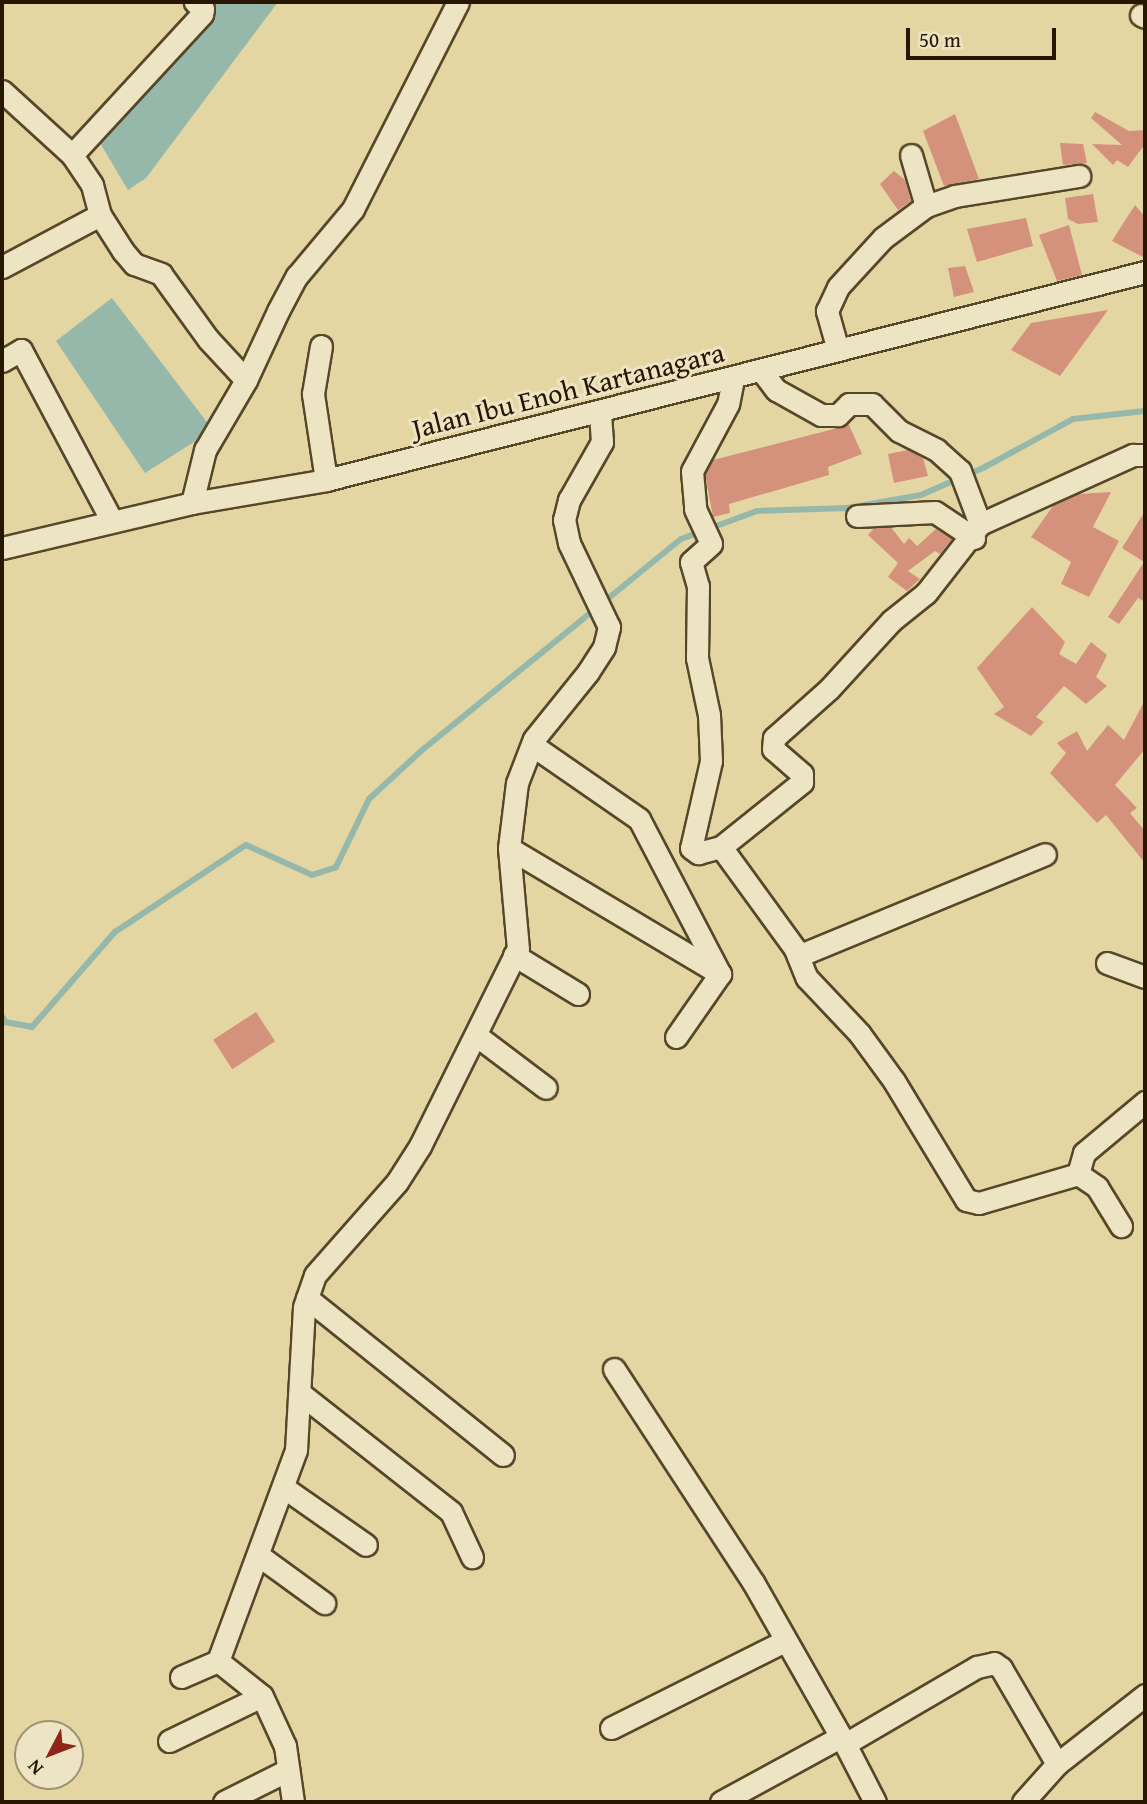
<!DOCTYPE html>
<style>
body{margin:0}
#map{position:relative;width:1147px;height:1804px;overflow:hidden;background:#e4d6a3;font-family:"Gentium Book Plus",serif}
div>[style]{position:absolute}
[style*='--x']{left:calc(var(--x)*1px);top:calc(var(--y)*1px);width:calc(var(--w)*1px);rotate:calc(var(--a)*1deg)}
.water>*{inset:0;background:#96b8ab}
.stream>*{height:6px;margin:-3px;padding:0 3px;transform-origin:3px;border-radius:3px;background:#96b8ab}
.building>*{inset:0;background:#d4917c;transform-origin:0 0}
.roads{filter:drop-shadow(2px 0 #574729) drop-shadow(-2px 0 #574729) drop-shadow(0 2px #574729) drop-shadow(0 -2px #574729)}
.street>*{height:21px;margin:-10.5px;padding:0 10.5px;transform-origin:10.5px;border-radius:10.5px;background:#ede4c3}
span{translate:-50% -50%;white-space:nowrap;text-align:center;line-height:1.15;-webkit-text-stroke:6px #ede4c3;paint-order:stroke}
.street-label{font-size:28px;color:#281700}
.frame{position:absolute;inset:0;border:4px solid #281700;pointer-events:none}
.north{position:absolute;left:14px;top:1720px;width:70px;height:70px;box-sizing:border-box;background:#ede4c3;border:2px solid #9e9275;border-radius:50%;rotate:228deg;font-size:19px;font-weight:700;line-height:28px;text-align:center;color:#281700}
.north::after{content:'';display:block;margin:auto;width:24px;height:32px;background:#8f2418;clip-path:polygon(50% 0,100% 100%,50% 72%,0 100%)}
.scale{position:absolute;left:906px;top:28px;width:150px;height:32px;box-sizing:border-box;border:4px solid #281700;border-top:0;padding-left:9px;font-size:21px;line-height:24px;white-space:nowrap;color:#281700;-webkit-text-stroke:5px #ede4c3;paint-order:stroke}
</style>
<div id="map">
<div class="water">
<div style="clip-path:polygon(215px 2px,278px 2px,146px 178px,128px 190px,100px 143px)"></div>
<div style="clip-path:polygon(112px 298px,213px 430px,145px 473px,56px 341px)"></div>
</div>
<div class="stream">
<div style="--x:2;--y:1016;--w:7;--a:63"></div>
<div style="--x:5;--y:1022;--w:27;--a:10"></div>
<div style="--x:32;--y:1027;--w:126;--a:-48.9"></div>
<div style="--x:115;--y:932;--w:157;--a:-33.6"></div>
<div style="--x:246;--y:845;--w:72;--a:24.4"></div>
<div style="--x:312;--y:875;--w:25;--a:-18"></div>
<div style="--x:336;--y:867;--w:76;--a:-64.1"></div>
<div style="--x:369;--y:799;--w:71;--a:-42.7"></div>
<div style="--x:421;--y:751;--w:335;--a:-39.2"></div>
<div style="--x:681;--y:539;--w:81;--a:-20.2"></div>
<div style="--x:757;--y:511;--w:91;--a:-1.9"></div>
<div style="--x:848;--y:508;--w:74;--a:-10.1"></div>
<div style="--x:921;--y:495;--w:70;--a:-23.6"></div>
<div style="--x:985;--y:467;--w:100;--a:-28.6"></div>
<div style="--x:1073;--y:419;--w:72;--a:-6.3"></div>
</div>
<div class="building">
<div style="clip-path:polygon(1095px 112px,1129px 131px,1145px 130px,1145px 144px,1128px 167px,1117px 160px,1113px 165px,1092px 144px,1122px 145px,1091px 118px)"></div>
<div style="clip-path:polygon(955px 114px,979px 179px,944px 186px,923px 131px)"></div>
<div style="clip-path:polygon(1060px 143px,1083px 144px,1087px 163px,1063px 165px)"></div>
<div style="clip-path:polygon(894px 171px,905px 180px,911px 201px,898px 210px,880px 184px)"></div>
<div style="clip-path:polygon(1093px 194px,1098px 222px,1078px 224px,1068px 219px,1065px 198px)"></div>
<div style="clip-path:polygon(1135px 205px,1145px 217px,1145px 258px,1112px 241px)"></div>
<div style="clip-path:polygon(1026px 218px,1033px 246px,977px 262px,967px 229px)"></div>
<div style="clip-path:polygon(1069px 225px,1082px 275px,1057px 281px,1039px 235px)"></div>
<div style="clip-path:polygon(965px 266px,974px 292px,954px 297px,948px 268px)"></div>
<div style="clip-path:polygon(1108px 310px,1060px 376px,1011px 350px,1031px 323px)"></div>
<div style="clip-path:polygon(849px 425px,862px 454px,828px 467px,829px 475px,729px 504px,730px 513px,713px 517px,705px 474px,713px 460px)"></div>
<div style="clip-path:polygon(908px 450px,923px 458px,928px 476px,894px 483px,888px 454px)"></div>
<div style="clip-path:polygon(1111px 492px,1093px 527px,1119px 541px,1089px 597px,1061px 584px,1071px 562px,1031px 537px,1053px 506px,1079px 494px)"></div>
<div style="clip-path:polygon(1145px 511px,1145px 602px,1138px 598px,1119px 624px,1108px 617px,1144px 562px,1122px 548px)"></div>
<div style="clip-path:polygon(891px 527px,904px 544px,909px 538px,917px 546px,936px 529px,952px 539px,940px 554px,935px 551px,908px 571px,920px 579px,907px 591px,888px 577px,898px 563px,868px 535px,874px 528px)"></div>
<div style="clip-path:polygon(1032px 607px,1065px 642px,1059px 654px,1076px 664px,1091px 642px,1107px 655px,1096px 677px,1107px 686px,1086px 704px,1064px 686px,1036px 717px,1044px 722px,1031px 736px,994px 714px,1004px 707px,977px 668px)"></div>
<div style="clip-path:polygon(1145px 700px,1145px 749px,1115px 785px,1137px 808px,1130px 813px,1145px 831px,1145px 863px,1106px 815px,1097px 823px,1050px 773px,1066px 753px,1057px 743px,1077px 731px,1087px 751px,1108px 725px,1124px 740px)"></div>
<div style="left:256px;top:1012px;width:35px;height:51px;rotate:57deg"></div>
</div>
<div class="roads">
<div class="street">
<div style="--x:1141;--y:15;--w:4;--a:27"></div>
<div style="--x:2;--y:91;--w:95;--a:42.4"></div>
<div style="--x:72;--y:155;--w:36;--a:56"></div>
<div style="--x:92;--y:185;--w:31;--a:75"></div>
<div style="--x:100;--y:215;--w:43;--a:57.4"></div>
<div style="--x:123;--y:251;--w:17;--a:50"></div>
<div style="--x:134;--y:264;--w:29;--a:20"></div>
<div style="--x:161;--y:274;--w:80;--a:54.1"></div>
<div style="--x:208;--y:339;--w:56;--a:47.2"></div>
<div style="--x:72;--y:155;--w:192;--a:-47.3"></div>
<div style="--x:202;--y:14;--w:5;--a:-79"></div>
<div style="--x:203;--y:9;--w:11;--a:-139"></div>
<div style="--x:911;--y:155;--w:53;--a:73.6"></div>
<div style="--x:2;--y:267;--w:111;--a:-28"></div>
<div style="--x:321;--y:346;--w:49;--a:99.5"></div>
<div style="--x:313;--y:394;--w:87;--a:81.4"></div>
<div style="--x:838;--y:350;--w:41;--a:-105.8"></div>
<div style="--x:827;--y:311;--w:26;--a:-65"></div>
<div style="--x:838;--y:287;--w:67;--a:-47.4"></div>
<div style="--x:883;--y:238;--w:54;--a:-36.7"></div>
<div style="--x:926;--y:206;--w:31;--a:-19"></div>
<div style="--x:955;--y:196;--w:126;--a:-9.2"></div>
<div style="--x:2;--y:361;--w:22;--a:-30"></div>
<div style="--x:21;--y:350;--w:194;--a:62"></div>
<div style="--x:733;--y:379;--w:25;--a:101"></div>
<div style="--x:728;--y:404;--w:76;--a:118.2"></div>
<div style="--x:692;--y:471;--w:38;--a:85"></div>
<div style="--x:695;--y:509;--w:38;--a:65"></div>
<div style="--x:711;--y:544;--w:27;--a:138"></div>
<div style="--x:691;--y:562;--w:25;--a:74"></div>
<div style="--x:698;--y:586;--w:72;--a:90.8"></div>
<div style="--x:697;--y:658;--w:58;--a:78.1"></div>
<div style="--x:709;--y:715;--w:46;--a:87.5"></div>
<div style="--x:711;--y:761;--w:89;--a:102.9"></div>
<div style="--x:691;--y:848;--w:9;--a:36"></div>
<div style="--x:698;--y:853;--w:24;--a:-15"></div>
<div style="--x:721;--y:847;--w:126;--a:54"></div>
<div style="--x:795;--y:949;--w:31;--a:68"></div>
<div style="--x:807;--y:978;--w:76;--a:46.6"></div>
<div style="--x:859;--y:1033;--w:59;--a:53.9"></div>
<div style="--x:894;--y:1081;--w:139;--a:58.8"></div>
<div style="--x:966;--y:1200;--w:13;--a:13"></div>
<div style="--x:979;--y:1203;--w:103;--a:-16.3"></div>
<div style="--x:1078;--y:1174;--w:23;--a:34"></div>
<div style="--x:1097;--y:1187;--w:46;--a:58.4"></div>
<div style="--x:192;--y:503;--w:55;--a:-76.2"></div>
<div style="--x:205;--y:450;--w:81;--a:-59.6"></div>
<div style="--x:246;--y:380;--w:76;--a:-65.1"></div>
<div style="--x:278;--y:311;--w:40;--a:-62"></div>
<div style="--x:297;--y:276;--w:87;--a:-50.1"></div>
<div style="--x:353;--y:209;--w:232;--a:-63.1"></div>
<div style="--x:857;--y:516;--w:78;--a:-2.9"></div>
<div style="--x:935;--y:512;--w:47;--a:33.7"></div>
<div style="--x:980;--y:524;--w:168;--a:-24.3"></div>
<div style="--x:1133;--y:455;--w:12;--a:0"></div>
<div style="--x:2;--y:548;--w:195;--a:-13.3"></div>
<div style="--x:192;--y:503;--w:136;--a:-9.7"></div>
<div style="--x:326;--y:480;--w:845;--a:-14.25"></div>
<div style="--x:721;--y:847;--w:104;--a:-38.7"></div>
<div style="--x:802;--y:782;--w:8;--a:-90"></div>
<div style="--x:802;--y:774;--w:38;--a:-139"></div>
<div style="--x:773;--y:749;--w:11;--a:-85"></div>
<div style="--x:774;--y:738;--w:74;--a:-41.7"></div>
<div style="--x:829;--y:689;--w:92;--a:-47.6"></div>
<div style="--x:891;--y:621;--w:45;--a:-38.7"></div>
<div style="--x:926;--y:593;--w:88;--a:-52"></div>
<div style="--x:980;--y:524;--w:57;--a:-110.7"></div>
<div style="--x:960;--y:471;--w:31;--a:-138"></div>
<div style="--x:937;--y:450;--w:42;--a:-153.4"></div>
<div style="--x:899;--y:431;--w:38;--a:-135"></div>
<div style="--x:872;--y:404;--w:23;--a:180"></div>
<div style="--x:849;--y:404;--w:16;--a:135"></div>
<div style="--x:838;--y:415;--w:17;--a:180"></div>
<div style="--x:821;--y:415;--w:51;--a:-150.9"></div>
<div style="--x:776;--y:390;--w:25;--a:-127"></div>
<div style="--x:509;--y:848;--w:246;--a:30.8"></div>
<div style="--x:720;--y:974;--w:175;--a:-117.6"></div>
<div style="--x:639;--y:819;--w:130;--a:-145.3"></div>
<div style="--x:514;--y:955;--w:75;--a:31.4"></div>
<div style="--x:798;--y:956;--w:267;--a:-22.4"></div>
<div style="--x:1107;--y:963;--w:40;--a:20.2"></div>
<div style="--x:477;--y:1036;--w:86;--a:37"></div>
<div style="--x:676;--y:1037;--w:77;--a:-55.1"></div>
<div style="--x:1078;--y:1174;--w:22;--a:-74"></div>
<div style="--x:1084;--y:1153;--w:80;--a:-39.9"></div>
<div style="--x:307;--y:1298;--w:251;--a:38.7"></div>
<div style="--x:614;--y:1369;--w:254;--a:56.9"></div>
<div style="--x:753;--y:1582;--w:186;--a:60.4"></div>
<div style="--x:301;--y:1394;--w:191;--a:38.2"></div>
<div style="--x:451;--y:1512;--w:50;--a:65"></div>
<div style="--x:283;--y:1487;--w:101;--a:34.9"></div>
<div style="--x:258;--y:1555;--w:82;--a:36"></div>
<div style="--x:181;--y:1677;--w:40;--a:-23.4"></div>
<div style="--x:611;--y:1728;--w:195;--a:-26.6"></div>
<div style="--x:169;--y:1741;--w:103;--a:-25.8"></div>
<div style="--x:224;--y:1802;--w:72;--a:-26.6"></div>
<div style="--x:293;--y:1802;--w:57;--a:-98.1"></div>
<div style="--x:285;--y:1746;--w:55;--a:-114.7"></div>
<div style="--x:262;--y:1696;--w:56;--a:-141.5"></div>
<div style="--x:218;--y:1661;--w:225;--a:-69.7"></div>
<div style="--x:296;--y:1450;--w:143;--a:-86.8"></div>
<div style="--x:304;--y:1307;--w:34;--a:-71"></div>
<div style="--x:315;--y:1275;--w:124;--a:-48.6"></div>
<div style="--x:397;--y:1182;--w:43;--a:-57.4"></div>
<div style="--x:420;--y:1146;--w:220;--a:-63.6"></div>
<div style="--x:518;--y:949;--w:101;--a:-95.1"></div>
<div style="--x:509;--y:848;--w:65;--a:-83"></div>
<div style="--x:517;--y:783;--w:47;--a:-68.9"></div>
<div style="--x:534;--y:739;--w:86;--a:-51.1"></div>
<div style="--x:588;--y:672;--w:30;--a:-57"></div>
<div style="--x:604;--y:647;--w:21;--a:-76"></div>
<div style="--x:609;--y:627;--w:93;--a:-115.5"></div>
<div style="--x:569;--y:543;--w:24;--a:-102"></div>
<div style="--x:564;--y:520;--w:21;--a:-76"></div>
<div style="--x:569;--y:500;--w:67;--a:-60.4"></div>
<div style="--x:602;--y:442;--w:29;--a:-94"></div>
<div style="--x:721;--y:1802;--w:136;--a:-28.6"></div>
<div style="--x:875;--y:1802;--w:65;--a:-117.3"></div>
<div style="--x:845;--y:1744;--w:153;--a:-30.3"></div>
<div style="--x:977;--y:1667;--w:17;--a:-13"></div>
<div style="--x:994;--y:1663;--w:9;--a:36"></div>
<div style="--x:1001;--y:1668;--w:111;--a:59.7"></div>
<div style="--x:1057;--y:1764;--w:112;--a:-38.1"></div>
<div style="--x:1023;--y:1802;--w:51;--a:-48.2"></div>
</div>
</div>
<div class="street-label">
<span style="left:568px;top:390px;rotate:-14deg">Jalan Ibu Enoh Kartanagara</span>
</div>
<div class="frame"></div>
<div class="north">N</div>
<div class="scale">50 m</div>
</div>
